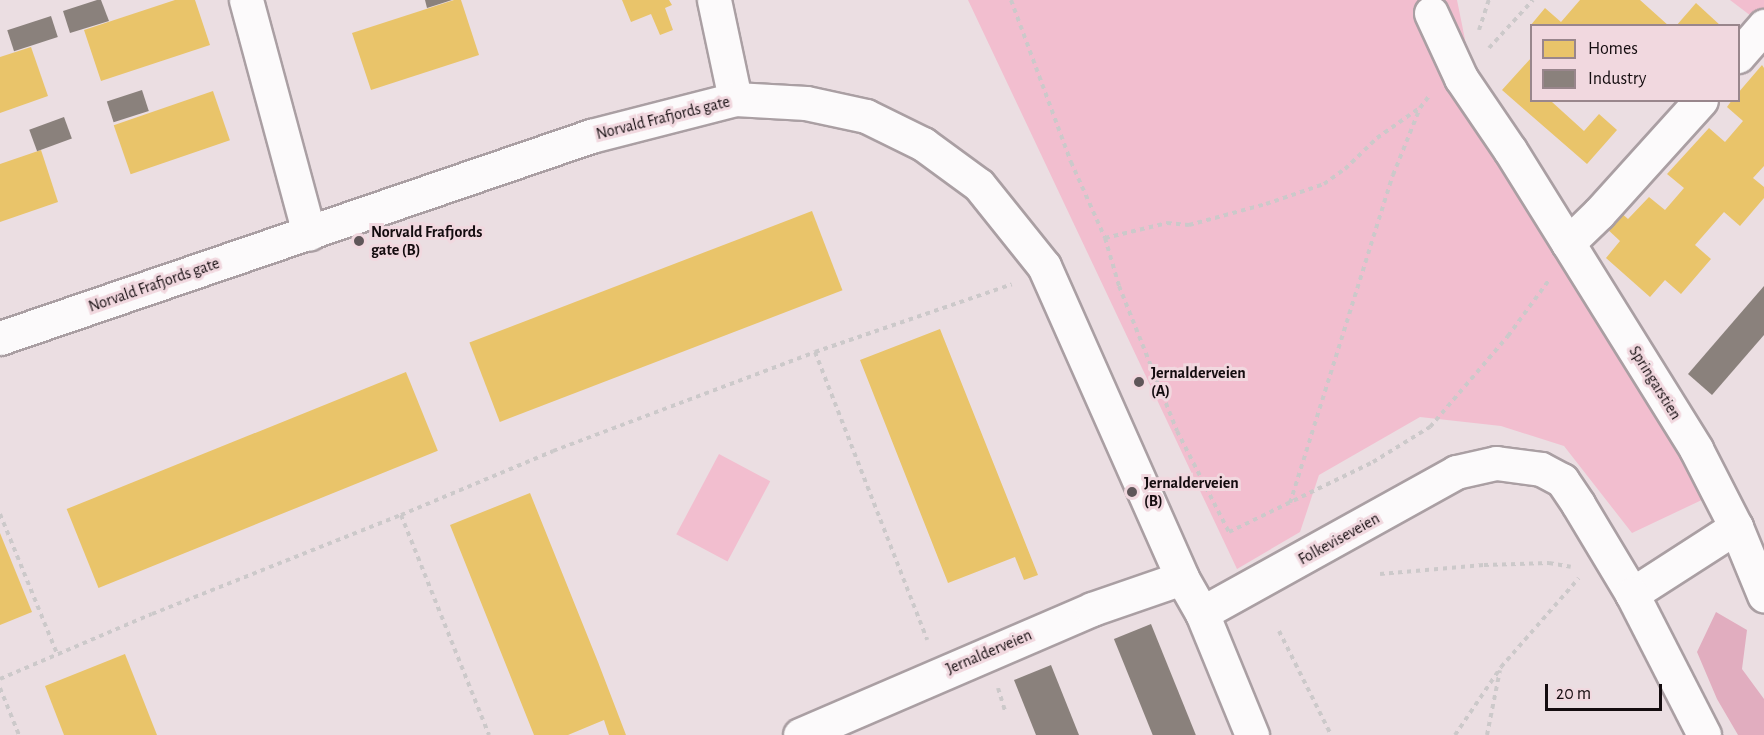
<!DOCTYPE html>
<style>
body{margin:0}
#map{position:relative;width:1764px;height:735px;overflow:hidden;background:#ebdee2;font-family:"Alegreya Sans",sans-serif}
div>[style]{position:absolute}
[style*='--x']{left:calc(var(--x)*1px);top:calc(var(--y)*1px);width:calc(var(--w)*1px);rotate:calc(var(--a)*1deg)}
.green>*{inset:0;background:#f2becf;transform-origin:0 0}
.forest>*{inset:0;background:#e1adbf}
.homes>*{inset:0;background:#e9c46a;transform-origin:0 0}
.industry>*{inset:0;background:#8a817c;transform-origin:0 0}
.path>*{height:4px;margin-top:-2px;transform-origin:0;background:repeating-linear-gradient(90deg,#ccc9ca 0 4.5px,transparent 0 9px)}
.roads{filter:drop-shadow(2px 0 #aa9fa3) drop-shadow(-2px 0 #aa9fa3) drop-shadow(0 2px #aa9fa3) drop-shadow(0 -2px #aa9fa3)}
.street>*{height:33px;margin:-16.5px;padding:0 16.5px;transform-origin:16.5px;border-radius:16.5px;background:#fcfafb}
.secondary>*{height:33px;margin:-16.5px;padding:0 16.5px;transform-origin:16.5px;border-radius:16.5px;background:#fcfafb}
.dots>*{width:16px;height:16px;translate:-50% -50%;box-sizing:border-box;border:3px solid #f1d8df;border-radius:50%}
span{translate:-50% -50%;white-space:nowrap;text-align:center;line-height:1.15;-webkit-text-stroke:6px #f1d8df;paint-order:stroke}
.street-label{font-size:16px;color:#140c0f}
.poi-label{font-size:16px;color:#140c0f;font-weight:700}
.left{translate:0 -50%;text-align:left}
.legend{position:absolute;left:1530px;top:24px;width:210px;height:78px;box-sizing:border-box;background:#f1d8df;border:2px solid #99868c;margin:0;padding:8px 10px;list-style:none;font-size:18px;color:#140c0f}
.legend li{display:flex;align-items:center;gap:12px;height:30px}
.legend b{width:30px;border:2px solid #99868c}
.scale{position:absolute;left:1545px;top:684px;width:117px;height:27px;box-sizing:border-box;border:3px solid #140c0f;border-top:0;padding-left:8px;font-size:18px;line-height:21px;white-space:nowrap;color:#140c0f;-webkit-text-stroke:4px #f1d8df;paint-order:stroke}
</style>
<div id="map">
<div class="green">
<div style="clip-path:polygon(968px 0,1457px 0,1486px 143px,1706px 498px,1632px 533px,1564px 446px,1501px 426px,1420px 417px,1319px 475px,1300px 532px,1237px 569px)"></div>
<div style="clip-path:polygon(1730px 0,1764px 0,1764px 8px,1755px 19px)"></div>
<div style="left:719px;top:454px;width:58px;height:91px;rotate:28deg"></div>
</div>
<div class="forest">
<div style="clip-path:polygon(1716px 612px,1747px 630px,1742px 669px,1764px 699px,1764px 735px,1738px 735px,1717px 699px,1697px 652px)"></div>
</div>
<div class="homes">
<div style="clip-path:polygon(175px 0,195px 0,210px 45px,101px 81px,84px 30px)"></div>
<div style="clip-path:polygon(454px 0,461px 0,479px 55px,371px 90px,352px 33px)"></div>
<div style="clip-path:polygon(622px 0,669px 0,672px 5px,665px 8px,673px 30px,660px 35px,651px 14px,631px 22px)"></div>
<div style="clip-path:polygon(1580px 0,1640px 0,1669px 26px,1530px 26px,1545px 8px,1561px 22px)"></div>
<div style="clip-path:polygon(1696px 3px,1721px 26px,1676px 26px)"></div>
<div style="clip-path:polygon(31px 47px,48px 96px,0 113px,0 57px)"></div>
<div style="clip-path:polygon(1532px 57px,1532px 100px,1553px 100px,1552px 102px,1584px 131px,1599px 114px,1617px 130px,1587px 164px,1502px 90px)"></div>
<div style="clip-path:polygon(1762px 65px,1764px 68px,1764px 166px,1753px 178px,1764px 187px,1764px 198px,1740px 226px,1724px 212px,1695px 245px,1711px 259px,1681px 294px,1665px 280px,1650px 297px,1606px 258px,1620px 241px,1605px 227px,1619px 211px,1628px 219px,1649px 197px,1665px 210px,1684px 188px,1667px 174px,1709px 128px,1725px 142px,1743px 121px,1727px 107px,1732px 100px,1738px 100px,1738px 93px)"></div>
<div style="left:213px;top:91px;width:52px;height:105px;rotate:71deg"></div>
<div style="clip-path:polygon(41px 150px,58px 202px,0 222px,0 164px)"></div>
<div style="left:812px;top:211px;width:85px;height:367px;rotate:69deg"></div>
<div style="clip-path:polygon(940px 329px,1038px 575px,1024px 580px,1015px 557px,948px 583px,860px 360px)"></div>
<div style="left:406px;top:372px;width:85px;height:366px;rotate:68deg"></div>
<div style="clip-path:polygon(530px 493px,598px 662px,626px 735px,609px 735px,604px 720px,568px 735px,534px 735px,450px 525px)"></div>
<div style="clip-path:polygon(0 533px,32px 612px,0 625px)"></div>
<div style="clip-path:polygon(125px 654px,157px 735px,64px 735px,45px 686px)"></div>
</div>
<div class="industry">
<div style="clip-path:polygon(97px 0,101px 0,109px 21px,70px 33px,63px 11px)"></div>
<div style="clip-path:polygon(425px 0,452px 0,427px 8px)"></div>
<div style="left:51px;top:16px;width:22px;height:46px;rotate:72deg"></div>
<div style="left:142px;top:90px;width:22px;height:37px;rotate:72deg"></div>
<div style="left:64px;top:117px;width:23px;height:37px;rotate:70deg"></div>
<div style="clip-path:polygon(1764px 286px,1764px 335px,1712px 395px,1688px 374px)"></div>
<div style="left:1151px;top:624px;width:120px;height:40px;rotate:68deg"></div>
<div style="clip-path:polygon(1051px 665px,1079px 735px,1036px 735px,1014px 680px)"></div>
</div>
<div class="path">
<div style="--x:1011;--y:0;--w:173;--a:69.7"></div>
<div style="--x:1071;--y:162;--w:83;--a:65.9"></div>
<div style="--x:1105;--y:238;--w:50;--a:73.7"></div>
<div style="--x:1119;--y:286;--w:156;--a:68.2"></div>
<div style="--x:1177;--y:431;--w:114;--a:62.8"></div>
<div style="--x:1229;--y:532;--w:160;--a:-25.9"></div>
<div style="--x:1373;--y:462;--w:67;--a:-31.6"></div>
<div style="--x:1430;--y:427;--w:120;--a:-49.4"></div>
<div style="--x:1508;--y:336;--w:69;--a:-53.8"></div>
<div style="--x:1479;--y:30;--w:32;--a:-72"></div>
<div style="--x:1489;--y:48;--w:65;--a:-47.5"></div>
<div style="--x:1105;--y:238;--w:64;--a:-13.6"></div>
<div style="--x:1167;--y:223;--w:22;--a:5"></div>
<div style="--x:1189;--y:225;--w:80;--a:-15.3"></div>
<div style="--x:1266;--y:204;--w:61;--a:-19"></div>
<div style="--x:1324;--y:184;--w:26;--a:-36"></div>
<div style="--x:1345;--y:169;--w:45;--a:-44.1"></div>
<div style="--x:1377;--y:138;--w:50;--a:-35.3"></div>
<div style="--x:815;--y:352;--w:309;--a:68.7"></div>
<div style="--x:1290;--y:503;--w:344;--a:-72.6"></div>
<div style="--x:1393;--y:175;--w:72;--a:-68.1"></div>
<div style="--x:1420;--y:108;--w:15;--a:-53"></div>
<div style="--x:0;--y:514;--w:151;--a:67.8"></div>
<div style="--x:401;--y:515;--w:237;--a:68.2"></div>
<div style="--x:1380;--y:574;--w:104;--a:-4.9"></div>
<div style="--x:1484;--y:565;--w:65;--a:-1.8"></div>
<div style="--x:1549;--y:563;--w:22;--a:10"></div>
<div style="--x:1279;--y:631;--w:116;--a:63.4"></div>
<div style="--x:0;--y:679;--w:165;--a:-23.2"></div>
<div style="--x:152;--y:614;--w:268;--a:-21.7"></div>
<div style="--x:401;--y:515;--w:165;--a:-22.8"></div>
<div style="--x:553;--y:451;--w:280;--a:-20.7"></div>
<div style="--x:815;--y:352;--w:208;--a:-19"></div>
<div style="--x:0;--y:688;--w:51;--a:68"></div>
<div style="--x:998;--y:688;--w:24;--a:73"></div>
<div style="--x:1455;--y:735;--w:82;--a:-55.9"></div>
<div style="--x:1501;--y:667;--w:118;--a:-48.8"></div>
<div style="--x:1487;--y:735;--w:66;--a:-78.7"></div>
</div>
<div class="roads">
<div class="street">
<div style="--x:246;--y:0;--w:242;--a:74.9"></div>
<div style="--x:714;--y:0;--w:101;--a:78"></div>
<div style="--x:1431;--y:13;--w:72;--a:65.2"></div>
<div style="--x:1461;--y:78;--w:87;--a:55.8"></div>
<div style="--x:1510;--y:150;--w:110;--a:58.1"></div>
<div style="--x:1568;--y:243;--w:43;--a:-44.1"></div>
<div style="--x:1599;--y:213;--w:152;--a:-47.9"></div>
<div style="--x:1738;--y:56;--w:40;--a:-49"></div>
<div style="--x:1568;--y:243;--w:243;--a:58.1"></div>
<div style="--x:1696;--y:449;--w:88;--a:62.9"></div>
<div style="--x:1736;--y:527;--w:74;--a:67.6"></div>
<div style="--x:1632;--y:594;--w:124;--a:-32.8"></div>
<div style="--x:1202;--y:613;--w:132;--a:67.7"></div>
<div style="--x:800;--y:735;--w:318;--a:-23.3"></div>
<div style="--x:1092;--y:609;--w:95;--a:-19"></div>
</div>
<div class="secondary">
<div style="--x:0;--y:338;--w:625;--a:-18.87"></div>
<div style="--x:591;--y:136;--w:149;--a:-14.4"></div>
<div style="--x:735;--y:99;--w:71;--a:3.2"></div>
<div style="--x:806;--y:103;--w:61;--a:12.2"></div>
<div style="--x:866;--y:116;--w:64;--a:26.2"></div>
<div style="--x:923;--y:144;--w:69;--a:36.2"></div>
<div style="--x:979;--y:185;--w:104;--a:51.3"></div>
<div style="--x:1044;--y:266;--w:341;--a:66.1"></div>
<div style="--x:1182;--y:578;--w:40;--a:60.3"></div>
<div style="--x:1202;--y:613;--w:291;--a:-29"></div>
<div style="--x:1456;--y:472;--w:41;--a:-12.7"></div>
<div style="--x:1496;--y:463;--w:45;--a:7.6"></div>
<div style="--x:1541;--y:469;--w:24;--a:28"></div>
<div style="--x:1562;--y:480;--w:29;--a:56"></div>
<div style="--x:1578;--y:504;--w:105;--a:59"></div>
<div style="--x:1632;--y:594;--w:158;--a:62.9"></div>
</div>
</div>
<div class="dots">
<div style="left:359px;top:241px;background:#5f5659"></div>
<div style="left:1139px;top:382px;background:#5f5659"></div>
<div style="left:1132px;top:492px;background:#5f5659"></div>
</div>
<div class="street-label">
<span style="left:663px;top:118px;rotate:-14deg">Norvald Frafjords gate</span>
<span style="left:154px;top:285px;rotate:-19deg">Norvald Frafjords gate</span>
<span style="left:1655px;top:383px;rotate:58deg">Springarstien</span>
<span style="left:1339px;top:539px;rotate:-29deg">Folkeviseveien</span>
<span style="left:989px;top:652px;rotate:-23deg">Jernalderveien</span>
</div>
<div class="poi-label">
<span class="left" style="left:371px;top:241px">Norvald Frafjords<br>gate (B)</span>
<span class="left" style="left:1151px;top:382px">Jernalderveien<br>(A)</span>
<span class="left" style="left:1144px;top:492px">Jernalderveien<br>(B)</span>
</div>
<ul class="legend">
<li><b style="height:16px;background:#e9c46a"></b>Homes</li>
<li><b style="height:16px;background:#8a817c"></b>Industry</li>
</ul>
<div class="scale">20 m</div>
</div>
